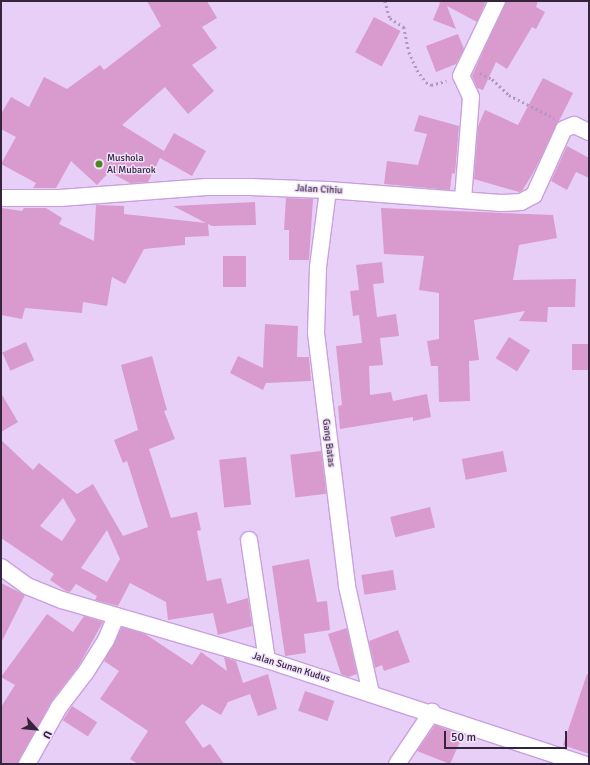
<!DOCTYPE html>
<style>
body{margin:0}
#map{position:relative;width:590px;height:765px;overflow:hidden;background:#e8cff7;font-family:Signika,sans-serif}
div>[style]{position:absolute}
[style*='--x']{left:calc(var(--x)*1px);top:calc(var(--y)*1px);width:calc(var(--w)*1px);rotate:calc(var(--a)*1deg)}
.building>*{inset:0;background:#d99acd;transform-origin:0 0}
.path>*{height:2.5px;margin-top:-1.25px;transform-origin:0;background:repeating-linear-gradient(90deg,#ae98bb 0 2px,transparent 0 5px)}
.roads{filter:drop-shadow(1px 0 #c9a0df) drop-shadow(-1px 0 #c9a0df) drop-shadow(0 1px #c9a0df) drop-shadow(0 -1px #c9a0df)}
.minor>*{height:16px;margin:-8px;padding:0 8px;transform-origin:8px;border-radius:8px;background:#fff}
.dots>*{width:11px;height:11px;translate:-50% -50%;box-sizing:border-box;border:2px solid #f1e0fb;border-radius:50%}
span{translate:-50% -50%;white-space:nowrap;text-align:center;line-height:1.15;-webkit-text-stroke:3px #f1e0fb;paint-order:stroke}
.poi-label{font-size:10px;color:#34243d}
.left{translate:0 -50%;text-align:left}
.street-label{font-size:10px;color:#34243d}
.frame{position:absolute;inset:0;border:2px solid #34243d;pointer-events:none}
.north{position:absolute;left:16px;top:709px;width:40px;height:40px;-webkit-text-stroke:3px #f1e0fb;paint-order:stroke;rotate:117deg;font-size:11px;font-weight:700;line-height:16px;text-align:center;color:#34243d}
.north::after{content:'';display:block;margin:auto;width:14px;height:18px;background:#34243d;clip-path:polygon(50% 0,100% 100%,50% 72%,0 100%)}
.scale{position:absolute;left:444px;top:731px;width:123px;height:18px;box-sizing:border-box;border:2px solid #34243d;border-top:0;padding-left:5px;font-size:12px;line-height:14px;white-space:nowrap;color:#34243d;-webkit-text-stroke:3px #f1e0fb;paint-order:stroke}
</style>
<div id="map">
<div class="building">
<div style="clip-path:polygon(147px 1px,207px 1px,217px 18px,202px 27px,217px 48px,192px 65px,214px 91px,188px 114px,165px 87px,122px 125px,164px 151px,174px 133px,206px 151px,192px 176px,160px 158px,148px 182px,130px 183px,109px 172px,97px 185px,71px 161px,56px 188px,33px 188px,36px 183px,1px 164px,16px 137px,1px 129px,1px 114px,11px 97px,29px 107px,44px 77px,67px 89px,100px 65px,104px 70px,161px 26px)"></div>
<div style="clip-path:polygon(437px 1px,486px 1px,477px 22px,447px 6px,456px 29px,433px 20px,440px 3px)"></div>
<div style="clip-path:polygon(506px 1px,538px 1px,536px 7px,545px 12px,536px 29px,532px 27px,507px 69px,496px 62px,483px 90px,477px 88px,472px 76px)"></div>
<div style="left:374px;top:17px;width:30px;height:40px;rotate:28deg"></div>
<div style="clip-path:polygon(458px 34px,464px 49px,456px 64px,436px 72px,426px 46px)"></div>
<div style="clip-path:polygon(543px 78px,573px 93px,533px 173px,522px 191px,519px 192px,474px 179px,478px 126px,485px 110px,518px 125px)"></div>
<div style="clip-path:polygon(419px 115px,459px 126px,455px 174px,452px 173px,450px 190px,384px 184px,387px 161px,418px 165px,427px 134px,414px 131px)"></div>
<div style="clip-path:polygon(567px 146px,589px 158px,589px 178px,576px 172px,567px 190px,551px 181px)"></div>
<div style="clip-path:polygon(286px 198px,313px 199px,309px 260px,289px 260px,289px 230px,284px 230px)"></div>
<div style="clip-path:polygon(255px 202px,256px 225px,212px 226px,208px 224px,209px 236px,185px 237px,185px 245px,144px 249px,125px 284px,112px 277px,107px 306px,83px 302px,82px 313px,25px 308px,22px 319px,1px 315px,1px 208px,22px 211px,24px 208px,46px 208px,62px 218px,59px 224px,94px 241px,96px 205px,124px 206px,124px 214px,206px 223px,173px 206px)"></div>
<div style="clip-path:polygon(381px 208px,553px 215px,557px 238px,519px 245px,513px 280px,576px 279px,575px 307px,548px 307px,547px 322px,519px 321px,525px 311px,474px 320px,479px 360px,469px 361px,470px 401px,439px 402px,438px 366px,431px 366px,427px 341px,439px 339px,439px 293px,419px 290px,424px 256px,384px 254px)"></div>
<div style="left:246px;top:256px;width:31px;height:23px;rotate:90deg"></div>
<div style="clip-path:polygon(382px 262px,384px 283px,373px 284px,377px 317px,396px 314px,399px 336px,380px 338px,383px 365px,369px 366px,370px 395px,391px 392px,393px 401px,427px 394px,431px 417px,413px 421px,413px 417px,340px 429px,338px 406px,342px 405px,336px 346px,362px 343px,359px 315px,353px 316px,350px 291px,359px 290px,356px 265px)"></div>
<div style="clip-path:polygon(265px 324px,298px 326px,297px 357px,309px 357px,311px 381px,266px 383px,263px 390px,230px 373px,238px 356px,263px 368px)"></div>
<div style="left:509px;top:337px;width:25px;height:25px;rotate:32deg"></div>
<div style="left:26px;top:342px;width:20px;height:26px;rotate:66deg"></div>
<div style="left:589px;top:344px;width:26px;height:17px;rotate:90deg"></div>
<div style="clip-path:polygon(evenodd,152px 356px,167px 410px,164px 411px,175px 439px,149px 449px,171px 518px,197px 512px,201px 530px,197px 531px,207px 581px,221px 578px,227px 604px,248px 598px,252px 626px,218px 635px,213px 613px,168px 620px,166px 602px,130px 583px,118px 606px,95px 600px,97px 596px,76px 584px,70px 592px,66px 591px,50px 580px,54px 574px,1px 538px,1px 440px,33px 470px,39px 463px,77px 494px,93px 484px,123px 536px,148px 527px,127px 461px,123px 463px,114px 440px,138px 430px,121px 365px,152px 356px,63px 498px,76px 520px,62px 541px,40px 526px,63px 498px,152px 356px,107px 530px,120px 559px,107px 582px,81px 568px,107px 530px)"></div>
<div style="clip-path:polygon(1px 393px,18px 422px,1px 432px)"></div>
<div style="left:321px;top:451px;width:43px;height:31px;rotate:83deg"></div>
<div style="left:503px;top:451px;width:21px;height:42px;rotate:79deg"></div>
<div style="left:246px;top:457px;width:48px;height:27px;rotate:84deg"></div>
<div style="left:430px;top:507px;width:21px;height:41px;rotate:76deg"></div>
<div style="clip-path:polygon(309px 559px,317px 602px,327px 601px,330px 630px,304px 634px,306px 653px,285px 656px,272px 566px)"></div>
<div style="left:393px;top:570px;width:20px;height:32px;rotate:81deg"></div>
<div style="clip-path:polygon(1px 583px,25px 595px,1px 643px)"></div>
<div style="clip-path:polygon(47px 614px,73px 632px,84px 616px,103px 622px,78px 667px,51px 702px,18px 764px,1px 764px,1px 707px,15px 685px,1px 677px)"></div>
<div style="clip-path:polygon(122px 627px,145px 634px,192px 665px,201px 652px,227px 671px,224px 657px,236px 661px,243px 683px,268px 674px,277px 709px,258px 716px,250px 694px,228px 702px,221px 715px,202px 704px,185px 722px,203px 748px,210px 744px,224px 764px,138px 764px,130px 759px,148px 731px,100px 699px,119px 671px,104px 661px)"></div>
<div style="clip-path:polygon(347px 628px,357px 674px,348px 677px,341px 674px,328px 634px)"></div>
<div style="clip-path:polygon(398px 630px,410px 662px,384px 671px,382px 665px,375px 668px,369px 641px)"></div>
<div style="clip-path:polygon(587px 674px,589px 675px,589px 754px,563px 745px)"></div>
<div style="left:305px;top:691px;width:31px;height:21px;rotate:19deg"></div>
<div style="left:72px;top:706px;width:30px;height:17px;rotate:33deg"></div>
<div style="clip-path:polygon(435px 725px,463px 735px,450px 764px,417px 751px)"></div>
</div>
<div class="path">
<div style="--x:385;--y:1;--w:18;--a:74"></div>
<div style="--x:390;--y:18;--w:17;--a:33"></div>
<div style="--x:404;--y:27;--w:25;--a:79"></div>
<div style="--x:409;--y:52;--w:20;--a:66"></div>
<div style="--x:417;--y:70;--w:15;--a:53"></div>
<div style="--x:426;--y:82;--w:6;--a:31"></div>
<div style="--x:431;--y:85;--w:16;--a:-15"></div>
<div style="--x:480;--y:73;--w:13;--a:27"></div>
<div style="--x:492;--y:79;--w:23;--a:43"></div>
<div style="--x:509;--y:95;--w:51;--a:27.1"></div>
</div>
<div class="roads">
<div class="minor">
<div style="--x:328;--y:190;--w:78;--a:97.4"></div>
<div style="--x:318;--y:267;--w:66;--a:91.7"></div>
<div style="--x:316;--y:333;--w:255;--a:83"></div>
<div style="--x:347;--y:586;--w:110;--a:77.4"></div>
<div style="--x:1;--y:198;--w:59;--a:0"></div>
<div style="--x:60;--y:198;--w:147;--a:-4.3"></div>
<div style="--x:207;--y:187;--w:43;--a:0"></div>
<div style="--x:250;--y:187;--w:78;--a:2.2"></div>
<div style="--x:328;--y:190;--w:173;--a:4.3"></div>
<div style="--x:501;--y:203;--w:20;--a:-3"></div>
<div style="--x:521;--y:202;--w:15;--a:-28"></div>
<div style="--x:534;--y:195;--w:72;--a:-65.6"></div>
<div style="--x:564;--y:129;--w:11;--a:-22"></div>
<div style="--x:574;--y:125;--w:17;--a:25"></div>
<div style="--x:463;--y:199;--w:102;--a:-85.5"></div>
<div style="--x:471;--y:97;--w:23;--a:-115"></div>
<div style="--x:461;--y:76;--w:83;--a:-64.4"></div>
<div style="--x:249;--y:540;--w:121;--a:81.5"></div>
<div style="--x:1;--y:567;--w:32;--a:36"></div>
<div style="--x:27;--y:586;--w:38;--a:22"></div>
<div style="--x:62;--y:600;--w:214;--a:16.3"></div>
<div style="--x:267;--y:660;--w:334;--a:18.2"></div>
<div style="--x:27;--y:764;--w:65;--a:-60.7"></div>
<div style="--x:59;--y:707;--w:44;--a:-52.4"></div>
<div style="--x:86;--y:672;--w:38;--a:-58"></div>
<div style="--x:106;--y:640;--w:25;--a:-67"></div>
<div style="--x:397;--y:764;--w:63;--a:-56.1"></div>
</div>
</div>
<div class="dots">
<div style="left:99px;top:164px;background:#4f851d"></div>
</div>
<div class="poi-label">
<span class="left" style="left:107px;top:164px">Mushola<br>Al Mubarok</span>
</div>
<div class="street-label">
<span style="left:319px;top:190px;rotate:3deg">Jalan Cihiu</span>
<span style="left:328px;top:443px;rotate:83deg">Gang Batas</span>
<span style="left:291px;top:668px;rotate:17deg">Jalan Sunan Kudus</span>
</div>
<div class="frame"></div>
<div class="north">U</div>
<div class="scale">50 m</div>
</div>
